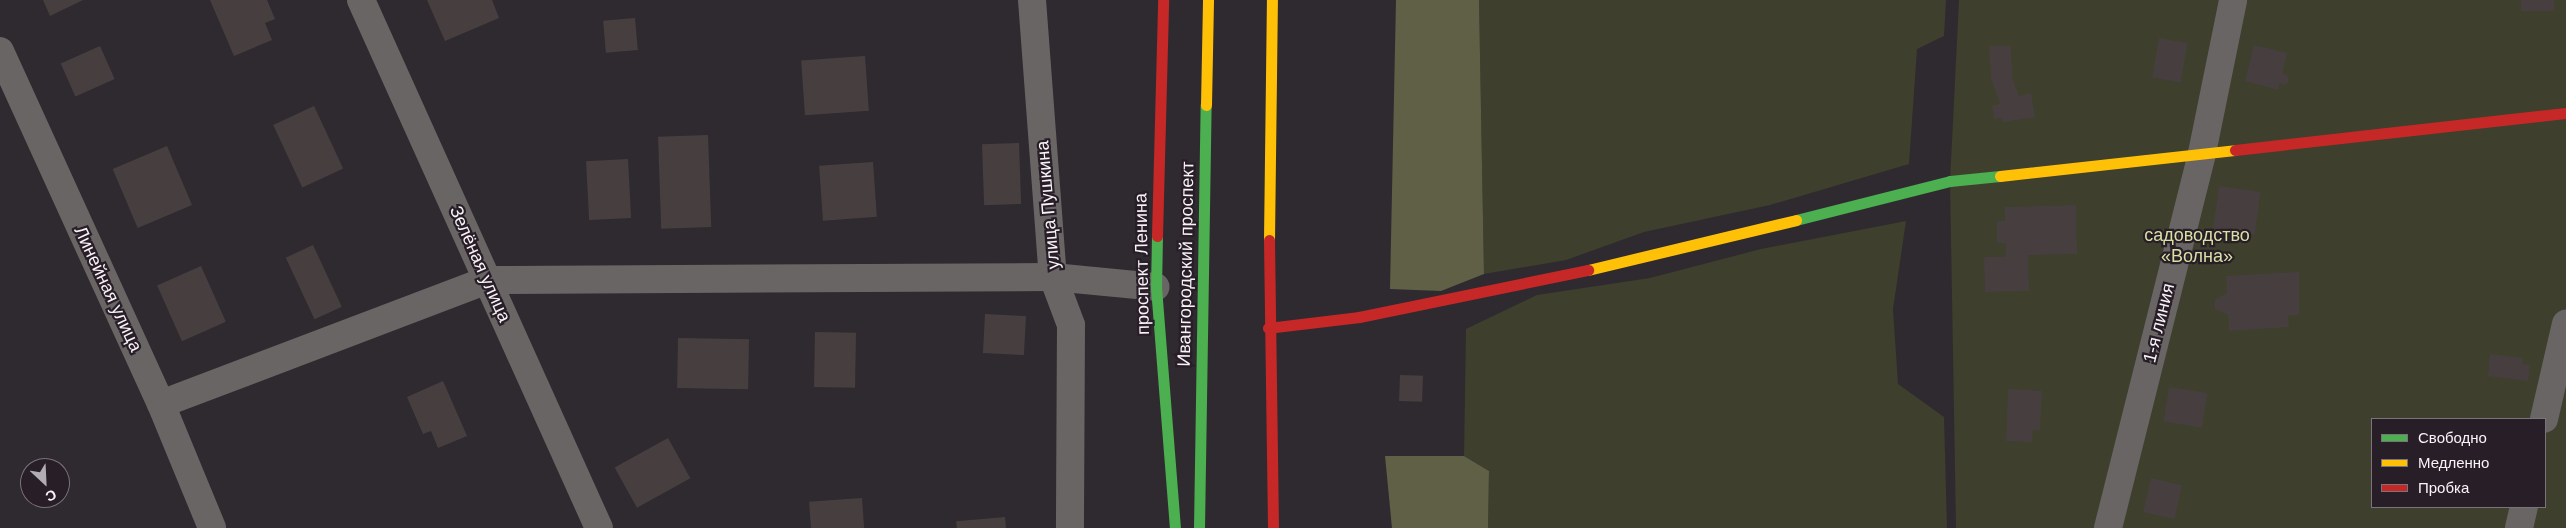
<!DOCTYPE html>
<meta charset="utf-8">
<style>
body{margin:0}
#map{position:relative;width:2566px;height:528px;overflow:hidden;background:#2f2a2f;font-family:Helvetica,sans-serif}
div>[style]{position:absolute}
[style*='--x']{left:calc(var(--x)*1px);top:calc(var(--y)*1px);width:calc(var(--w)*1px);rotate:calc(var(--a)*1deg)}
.green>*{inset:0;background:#3e3f2c}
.forest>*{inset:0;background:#5f6045}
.building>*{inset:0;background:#473f3f;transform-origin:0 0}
.street>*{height:28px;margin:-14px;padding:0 14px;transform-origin:14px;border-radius:14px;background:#6a6565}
.fast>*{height:11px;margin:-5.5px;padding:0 5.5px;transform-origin:5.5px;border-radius:5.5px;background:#4caf50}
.slow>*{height:11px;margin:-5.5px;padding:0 5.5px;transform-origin:5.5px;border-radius:5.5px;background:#ffc107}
.jam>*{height:11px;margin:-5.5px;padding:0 5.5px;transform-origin:5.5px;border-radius:5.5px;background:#c62828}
span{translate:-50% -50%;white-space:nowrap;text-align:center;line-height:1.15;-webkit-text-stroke:4.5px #271e27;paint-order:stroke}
.street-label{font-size:18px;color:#f9f3f8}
.park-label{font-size:18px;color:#dadfa4}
.legend{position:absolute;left:2371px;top:418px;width:175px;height:90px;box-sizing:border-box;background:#271e27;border:1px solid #7b737b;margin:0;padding:6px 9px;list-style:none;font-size:15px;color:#f9f3f8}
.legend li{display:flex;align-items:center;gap:10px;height:25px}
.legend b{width:25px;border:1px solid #7b737b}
.north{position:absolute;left:20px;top:458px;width:50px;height:50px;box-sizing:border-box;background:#271e27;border:1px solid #7b737b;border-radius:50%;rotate:155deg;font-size:14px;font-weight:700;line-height:20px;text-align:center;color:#f9f3f8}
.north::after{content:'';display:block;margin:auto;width:18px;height:22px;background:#b2adb2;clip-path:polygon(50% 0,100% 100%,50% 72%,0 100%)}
</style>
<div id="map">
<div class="green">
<div style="clip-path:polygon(1479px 0,1946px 0,1944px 36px,1917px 49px,1909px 164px,1770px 205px,1644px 232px,1566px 260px,1484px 274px)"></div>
<div style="clip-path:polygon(evenodd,1959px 0,2566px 0,2566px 528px,1956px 528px,1950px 181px,1959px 0,2372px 419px,2545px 419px,2545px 507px,2372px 507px,2372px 419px)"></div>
<div style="clip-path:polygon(1906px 221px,1893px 309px,1898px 384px,1944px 417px,1947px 528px,1488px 528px,1489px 471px,1464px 456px,1466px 329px,1537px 295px,1650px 278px,1761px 249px)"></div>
</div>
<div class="forest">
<div style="clip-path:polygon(1396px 0,1479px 0,1484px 274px,1441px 291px,1390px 289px)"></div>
<div style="clip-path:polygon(1385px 456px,1464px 456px,1489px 471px,1488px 528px,1392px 528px)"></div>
</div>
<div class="building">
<div style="clip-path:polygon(43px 0,83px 0,50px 16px)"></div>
<div style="clip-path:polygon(210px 0,267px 0,275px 19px,265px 23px,272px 40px,234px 56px)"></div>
<div style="clip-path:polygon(427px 0,492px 0,499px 18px,445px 41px)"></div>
<div style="left:2521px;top:0;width:33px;height:11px"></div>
<div style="left:635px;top:18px;width:32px;height:32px;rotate:85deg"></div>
<div style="left:2159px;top:38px;width:29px;height:40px;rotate:10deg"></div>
<div style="clip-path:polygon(2254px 45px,2287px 53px,2282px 74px,2289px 76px,2287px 85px,2280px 83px,2278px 90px,2245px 81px)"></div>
<div style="left:100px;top:46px;width:36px;height:43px;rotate:66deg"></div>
<div style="clip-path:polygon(1989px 46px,2011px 46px,2012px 78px,2019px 96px,2031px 93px,2035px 117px,2002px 122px,2002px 118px,1994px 119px,1992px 105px,2000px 104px,1991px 78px)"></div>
<div style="left:865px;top:56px;width:55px;height:64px;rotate:86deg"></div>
<div style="left:314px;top:106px;width:69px;height:45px;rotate:65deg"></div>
<div style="left:708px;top:135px;width:92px;height:50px;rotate:88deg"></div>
<div style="left:1019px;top:143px;width:61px;height:37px;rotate:88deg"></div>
<div style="left:167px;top:146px;width:64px;height:59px;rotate:67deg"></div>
<div style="left:628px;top:159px;width:59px;height:42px;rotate:87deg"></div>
<div style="left:873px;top:162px;width:55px;height:54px;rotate:86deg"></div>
<div style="left:2219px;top:186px;width:42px;height:43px;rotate:8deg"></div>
<div style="clip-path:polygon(2076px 205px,2077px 254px,2028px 255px,2029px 291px,1985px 292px,1984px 257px,2006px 257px,2006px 243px,1997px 243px,1997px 221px,2005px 221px,2005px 207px)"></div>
<div style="left:313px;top:245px;width:68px;height:30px;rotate:65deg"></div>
<div style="left:201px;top:266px;width:61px;height:48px;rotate:66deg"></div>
<div style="clip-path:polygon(2299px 272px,2299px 315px,2288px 316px,2289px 327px,2229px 331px,2228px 315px,2215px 309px,2215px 300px,2227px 293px,2226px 276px)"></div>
<div style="left:985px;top:314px;width:41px;height:39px;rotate:3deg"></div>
<div style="left:815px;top:332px;width:41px;height:55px;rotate:1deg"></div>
<div style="left:678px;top:338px;width:71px;height:50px;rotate:1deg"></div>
<div style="clip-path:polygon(2490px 354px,2523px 358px,2522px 364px,2530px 365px,2528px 381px,2488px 376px)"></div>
<div style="left:1400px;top:375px;width:23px;height:26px;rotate:2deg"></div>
<div style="clip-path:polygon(443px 381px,467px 436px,438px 448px,431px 431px,423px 434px,407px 397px)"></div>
<div style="left:2169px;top:387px;width:39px;height:35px;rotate:9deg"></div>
<div style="clip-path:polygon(2008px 389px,2042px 391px,2040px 430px,2033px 430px,2032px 442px,2006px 441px)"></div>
<div style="left:668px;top:438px;width:46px;height:61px;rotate:61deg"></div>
<div style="left:2151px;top:478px;width:32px;height:35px;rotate:13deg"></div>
<div style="left:862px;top:498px;width:30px;height:53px;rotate:86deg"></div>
<div style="left:1005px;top:517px;width:11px;height:49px;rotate:85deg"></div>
</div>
<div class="street">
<div style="--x:361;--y:0;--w:579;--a:65.74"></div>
<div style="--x:1032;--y:0;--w:278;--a:85.7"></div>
<div style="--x:1053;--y:277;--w:51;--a:69.4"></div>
<div style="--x:1071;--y:325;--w:203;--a:90.3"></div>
<div style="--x:0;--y:51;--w:388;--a:65.5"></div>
<div style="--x:161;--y:404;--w:134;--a:67.6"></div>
<div style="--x:161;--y:404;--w:350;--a:-20.8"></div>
<div style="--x:488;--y:280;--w:565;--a:-0.3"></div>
<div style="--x:1053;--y:277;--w:103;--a:5.5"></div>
<div style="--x:2544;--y:419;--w:98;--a:-77"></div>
<div style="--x:2108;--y:528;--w:387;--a:-75.9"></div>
<div style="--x:2202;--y:153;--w:156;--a:-78.5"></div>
<div style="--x:2519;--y:528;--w:22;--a:-77"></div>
</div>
<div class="fast">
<div style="--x:1796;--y:220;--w:159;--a:-14.2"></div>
<div style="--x:1950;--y:181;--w:50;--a:-5.7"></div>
<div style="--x:1157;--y:236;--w:51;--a:91.1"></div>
<div style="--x:1156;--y:287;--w:242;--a:85.5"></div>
<div style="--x:1199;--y:528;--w:423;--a:-89.1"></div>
</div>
<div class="slow">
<div style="--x:1206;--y:105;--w:105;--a:-88.9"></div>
<div style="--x:2000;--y:176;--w:236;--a:-6.3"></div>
<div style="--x:1269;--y:240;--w:240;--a:-89.3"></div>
<div style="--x:1588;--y:270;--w:214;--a:-13.5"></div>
</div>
<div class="jam">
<div style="--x:2235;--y:150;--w:333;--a:-6.4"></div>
<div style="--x:1157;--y:236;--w:236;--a:-88.5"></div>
<div style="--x:1269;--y:240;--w:288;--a:89.2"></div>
<div style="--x:1268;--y:328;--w:92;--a:-6.9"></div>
<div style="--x:1359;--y:317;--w:234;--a:-11.6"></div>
</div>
<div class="street-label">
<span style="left:1048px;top:205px;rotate:-95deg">улица Пушкина</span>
<span style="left:480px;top:264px;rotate:66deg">Зелёная улица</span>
<span style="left:1142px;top:264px;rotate:-91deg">проспект Ленина</span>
<span style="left:1186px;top:264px;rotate:-89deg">Ивангородский проспект</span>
<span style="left:108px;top:289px;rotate:65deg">Линейная улица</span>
<span style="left:2159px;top:323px;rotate:-76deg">1-я линия</span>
</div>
<div class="park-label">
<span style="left:2197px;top:246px">садоводство<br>«Волна»</span>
</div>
<ul class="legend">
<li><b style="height:6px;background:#4caf50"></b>Свободно</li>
<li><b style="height:6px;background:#ffc107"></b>Медленно</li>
<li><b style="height:6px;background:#c62828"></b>Пробка</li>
</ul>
<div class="north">С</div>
</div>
